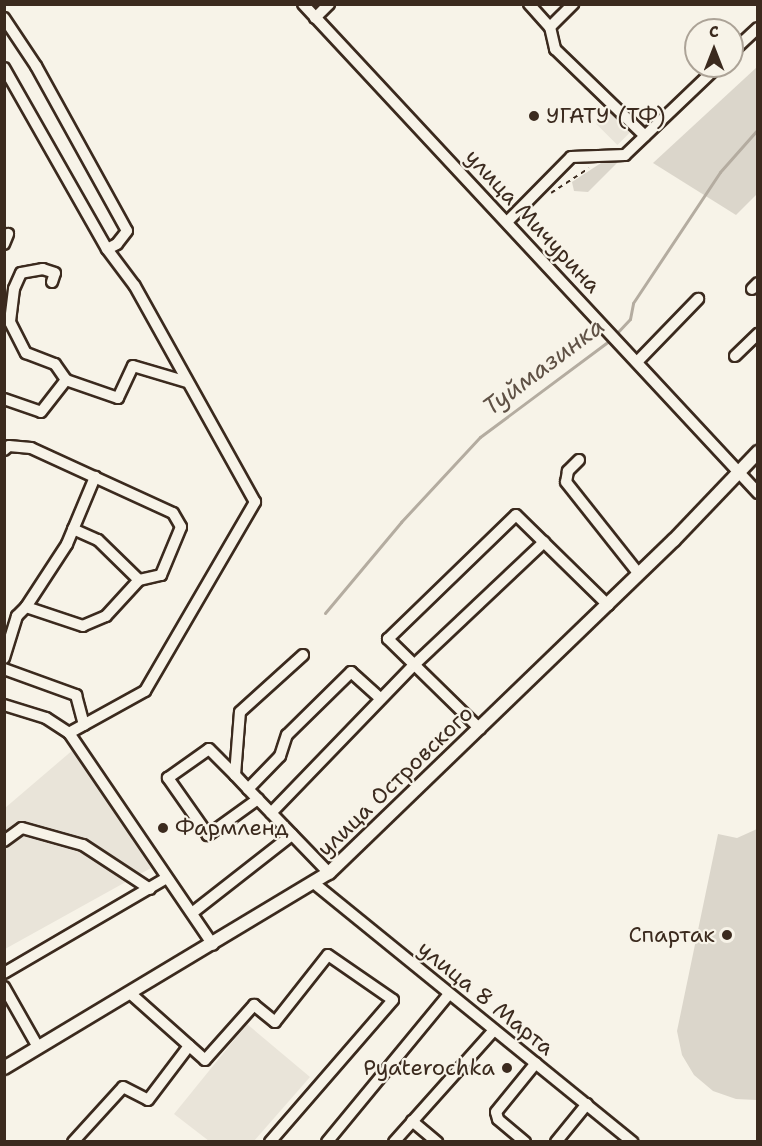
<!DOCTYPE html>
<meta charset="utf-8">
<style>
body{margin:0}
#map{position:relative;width:762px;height:1146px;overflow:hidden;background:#f7f3e8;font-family:"Shantell Sans",sans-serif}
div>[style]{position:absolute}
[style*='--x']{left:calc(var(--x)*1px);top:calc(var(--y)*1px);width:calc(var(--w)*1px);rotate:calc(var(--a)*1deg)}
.built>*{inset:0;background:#e9e4d9;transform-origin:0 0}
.green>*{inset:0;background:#dbd6cb}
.stream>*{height:3px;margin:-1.5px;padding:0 1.5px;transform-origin:1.5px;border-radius:1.5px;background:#b4aca0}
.path>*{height:1.5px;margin-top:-0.75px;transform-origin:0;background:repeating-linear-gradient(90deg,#3b2a1e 0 4.5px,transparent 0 9px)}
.roads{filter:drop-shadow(2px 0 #3b2a1e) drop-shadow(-2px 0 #3b2a1e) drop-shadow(0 2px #3b2a1e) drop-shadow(0 -2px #3b2a1e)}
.minor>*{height:10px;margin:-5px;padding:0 5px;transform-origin:5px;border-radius:5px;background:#f7f3e8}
.major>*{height:12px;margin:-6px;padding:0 6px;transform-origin:6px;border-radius:6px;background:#f7f3e8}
.dots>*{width:16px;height:16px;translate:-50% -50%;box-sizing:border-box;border:3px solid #f7f3e8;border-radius:50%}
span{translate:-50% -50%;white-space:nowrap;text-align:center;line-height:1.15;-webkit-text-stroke:4.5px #f7f3e8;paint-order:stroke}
.poi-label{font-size:22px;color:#3b2a1e}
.left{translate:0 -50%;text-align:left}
.right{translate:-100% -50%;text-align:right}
.street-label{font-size:22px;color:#3b2a1e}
.water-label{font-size:24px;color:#5f5145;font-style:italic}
.frame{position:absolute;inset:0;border:6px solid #3b2a1e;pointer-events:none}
.north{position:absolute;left:684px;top:18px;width:60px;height:60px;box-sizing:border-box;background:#f7f3e8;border:2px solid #aca397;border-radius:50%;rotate:0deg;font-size:16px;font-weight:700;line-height:24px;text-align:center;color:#3b2a1e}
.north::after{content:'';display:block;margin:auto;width:21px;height:27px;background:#3b2a1e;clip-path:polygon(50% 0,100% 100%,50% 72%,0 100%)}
</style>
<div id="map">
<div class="built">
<div style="left:611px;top:109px;width:30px;height:21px;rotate:45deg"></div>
<div style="clip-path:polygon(74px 749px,151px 868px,5px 949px,5px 808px)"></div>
<div style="clip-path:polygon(247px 1024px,310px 1077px,254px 1141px,209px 1141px,174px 1114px)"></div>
</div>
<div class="green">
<div style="clip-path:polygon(757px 67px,757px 194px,736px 215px,653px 163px)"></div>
<div style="clip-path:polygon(604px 161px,618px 162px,588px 192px,574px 191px,572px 182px)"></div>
<div style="clip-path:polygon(757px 829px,758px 1100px,757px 1100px,736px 1099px,713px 1091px,694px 1075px,682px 1055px,677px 1031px,718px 834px,737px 838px)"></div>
</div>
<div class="stream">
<div style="--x:615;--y:335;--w:22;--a:-47"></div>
<div style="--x:630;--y:319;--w:16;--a:-79"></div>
<div style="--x:633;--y:303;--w:157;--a:-56.4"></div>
<div style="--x:720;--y:172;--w:57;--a:-48.5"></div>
<div style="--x:325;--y:613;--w:119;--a:-50.1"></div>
<div style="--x:401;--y:522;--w:116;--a:-47.1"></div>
<div style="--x:480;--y:437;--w:162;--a:-36.7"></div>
</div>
<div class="path">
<div style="--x:551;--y:193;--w:45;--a:-33.3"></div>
</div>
<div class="roads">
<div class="minor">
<div style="--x:303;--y:4;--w:668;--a:47.06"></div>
<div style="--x:529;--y:4;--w:31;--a:48"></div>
<div style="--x:550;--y:27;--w:33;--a:-45"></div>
<div style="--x:4;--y:18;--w:58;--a:56.3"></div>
<div style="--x:36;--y:66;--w:188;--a:61.1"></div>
<div style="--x:127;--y:231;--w:16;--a:128"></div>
<div style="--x:117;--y:244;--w:11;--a:153"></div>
<div style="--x:107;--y:249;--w:208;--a:-119.6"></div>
<div style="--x:315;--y:18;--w:20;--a:-45"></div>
<div style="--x:550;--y:27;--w:23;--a:77"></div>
<div style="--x:555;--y:49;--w:125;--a:44"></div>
<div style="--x:732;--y:52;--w:35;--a:-43"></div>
<div style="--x:507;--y:222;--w:91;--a:-45.4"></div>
<div style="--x:571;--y:157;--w:54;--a:-2.1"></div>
<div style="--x:625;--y:155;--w:129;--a:-43.7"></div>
<div style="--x:4;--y:244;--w:11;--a:-68"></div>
<div style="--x:52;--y:282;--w:9;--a:-72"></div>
<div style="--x:55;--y:273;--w:13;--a:-162"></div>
<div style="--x:43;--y:269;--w:22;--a:170"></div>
<div style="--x:21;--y:273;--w:17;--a:114"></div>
<div style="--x:14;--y:289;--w:33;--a:97"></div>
<div style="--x:10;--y:322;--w:35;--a:63"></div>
<div style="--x:26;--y:353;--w:31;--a:21"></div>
<div style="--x:55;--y:364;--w:19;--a:55"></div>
<div style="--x:66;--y:380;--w:55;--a:19.1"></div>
<div style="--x:118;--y:398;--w:35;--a:-65"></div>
<div style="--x:133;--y:366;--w:56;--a:16.5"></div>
<div style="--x:752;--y:289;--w:8;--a:-45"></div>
<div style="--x:735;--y:356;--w:32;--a:-44"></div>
<div style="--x:637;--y:362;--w:88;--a:-45.9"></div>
<div style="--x:4;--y:399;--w:39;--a:19"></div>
<div style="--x:41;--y:412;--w:41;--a:-52"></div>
<div style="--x:4;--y:450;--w:6;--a:-39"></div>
<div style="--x:9;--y:446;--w:22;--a:5"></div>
<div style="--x:31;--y:448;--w:156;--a:24.6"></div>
<div style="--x:173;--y:513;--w:16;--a:60"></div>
<div style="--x:181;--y:527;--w:52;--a:112.6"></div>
<div style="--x:161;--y:575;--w:23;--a:167"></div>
<div style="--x:139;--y:580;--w:49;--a:132.5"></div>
<div style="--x:106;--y:616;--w:25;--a:157"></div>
<div style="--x:83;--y:626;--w:60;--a:-161.6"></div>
<div style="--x:26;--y:607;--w:13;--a:135"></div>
<div style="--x:17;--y:616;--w:44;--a:107.2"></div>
<div style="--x:579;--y:460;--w:16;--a:135"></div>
<div style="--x:568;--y:471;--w:11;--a:100"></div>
<div style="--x:566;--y:482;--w:117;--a:51.6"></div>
<div style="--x:73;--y:529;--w:27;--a:24"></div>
<div style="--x:98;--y:540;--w:57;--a:44.3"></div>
<div style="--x:26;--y:607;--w:75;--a:-56.9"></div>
<div style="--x:67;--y:544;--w:73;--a:-67.3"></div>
<div style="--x:4;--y:669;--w:77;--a:19.9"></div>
<div style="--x:76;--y:695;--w:31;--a:75"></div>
<div style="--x:4;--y:705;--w:44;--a:17.2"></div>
<div style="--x:46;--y:718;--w:27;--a:33"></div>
<div style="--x:69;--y:733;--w:256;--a:55.8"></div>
<div style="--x:480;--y:729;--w:129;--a:-135.6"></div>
<div style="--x:388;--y:639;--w:178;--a:-44.1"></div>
<div style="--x:516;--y:515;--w:129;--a:44.4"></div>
<div style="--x:69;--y:733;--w:87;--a:-28.9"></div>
<div style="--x:145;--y:691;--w:219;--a:-59.8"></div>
<div style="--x:255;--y:502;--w:248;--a:-119.1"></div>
<div style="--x:134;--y:285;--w:45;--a:-126.9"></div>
<div style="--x:235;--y:775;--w:63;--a:-85.5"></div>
<div style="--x:240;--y:712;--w:85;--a:-42.1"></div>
<div style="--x:248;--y:789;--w:46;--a:-45.9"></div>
<div style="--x:280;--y:756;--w:22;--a:-72"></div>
<div style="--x:287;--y:735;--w:90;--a:-44.5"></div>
<div style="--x:351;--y:672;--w:40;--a:42"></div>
<div style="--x:258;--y:799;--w:62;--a:144.2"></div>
<div style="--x:208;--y:835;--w:70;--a:-125.1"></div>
<div style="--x:168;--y:778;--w:50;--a:-35.3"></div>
<div style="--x:209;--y:749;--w:37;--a:45"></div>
<div style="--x:235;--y:775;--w:19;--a:47"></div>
<div style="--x:248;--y:789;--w:117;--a:46"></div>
<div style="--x:271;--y:813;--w:206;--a:-46"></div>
<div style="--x:414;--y:665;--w:179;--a:-43.4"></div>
<div style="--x:4;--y:841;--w:22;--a:-36"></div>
<div style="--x:22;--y:828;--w:63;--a:15.6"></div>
<div style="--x:83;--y:845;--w:80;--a:33.3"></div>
<div style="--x:315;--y:884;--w:409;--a:39.1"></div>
<div style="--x:192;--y:913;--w:127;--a:-38"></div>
<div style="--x:4;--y:973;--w:186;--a:-30.3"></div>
<div style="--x:4;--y:987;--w:69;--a:60.5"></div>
<div style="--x:131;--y:994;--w:99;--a:41.7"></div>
<div style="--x:205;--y:1060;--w:74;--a:-48.3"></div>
<div style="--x:254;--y:1005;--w:27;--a:39"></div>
<div style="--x:275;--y:1022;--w:85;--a:-51.7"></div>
<div style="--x:328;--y:955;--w:79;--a:34.7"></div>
<div style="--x:393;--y:1000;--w:188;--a:130.9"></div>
<div style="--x:412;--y:1121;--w:33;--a:40"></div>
<div style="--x:73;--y:1142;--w:74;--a:-47.7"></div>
<div style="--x:123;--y:1087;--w:28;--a:27"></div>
<div style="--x:148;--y:1100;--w:68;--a:-52.8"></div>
<div style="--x:327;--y:1142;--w:192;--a:-50.5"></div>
<div style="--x:394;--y:1142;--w:150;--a:-48.2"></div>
<div style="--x:525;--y:1142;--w:35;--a:-140"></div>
<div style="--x:498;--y:1119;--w:7;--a:-106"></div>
<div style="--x:496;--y:1112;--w:63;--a:-50.8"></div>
<div style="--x:556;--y:1142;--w:49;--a:-50.8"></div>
</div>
<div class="major">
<div style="--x:4;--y:1068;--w:379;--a:-31"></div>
<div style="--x:329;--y:873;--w:479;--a:-44"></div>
<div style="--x:674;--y:540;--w:122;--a:-46.3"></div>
</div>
</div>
<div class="dots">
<div style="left:534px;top:116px;background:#3b2a1e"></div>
<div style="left:163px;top:828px;background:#3b2a1e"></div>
<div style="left:727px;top:935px;background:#3b2a1e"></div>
<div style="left:507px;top:1068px;background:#3b2a1e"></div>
</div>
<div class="poi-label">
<span class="left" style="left:546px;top:116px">УГАТУ (ТФ)</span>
<span class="left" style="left:175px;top:828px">Фармленд</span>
<span class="right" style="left:715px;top:935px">Спартак</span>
<span class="right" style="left:495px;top:1068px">Pyaterochka</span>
</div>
<div class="street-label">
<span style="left:533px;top:221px;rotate:47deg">улица Мичурина</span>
<span style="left:395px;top:781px;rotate:-44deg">улица Островского</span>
<span style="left:486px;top:998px;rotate:39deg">улица 8 Марта</span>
</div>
<div class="water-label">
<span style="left:544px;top:367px;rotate:-37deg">Туймазинка</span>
</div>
<div class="frame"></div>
<div class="north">С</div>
</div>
